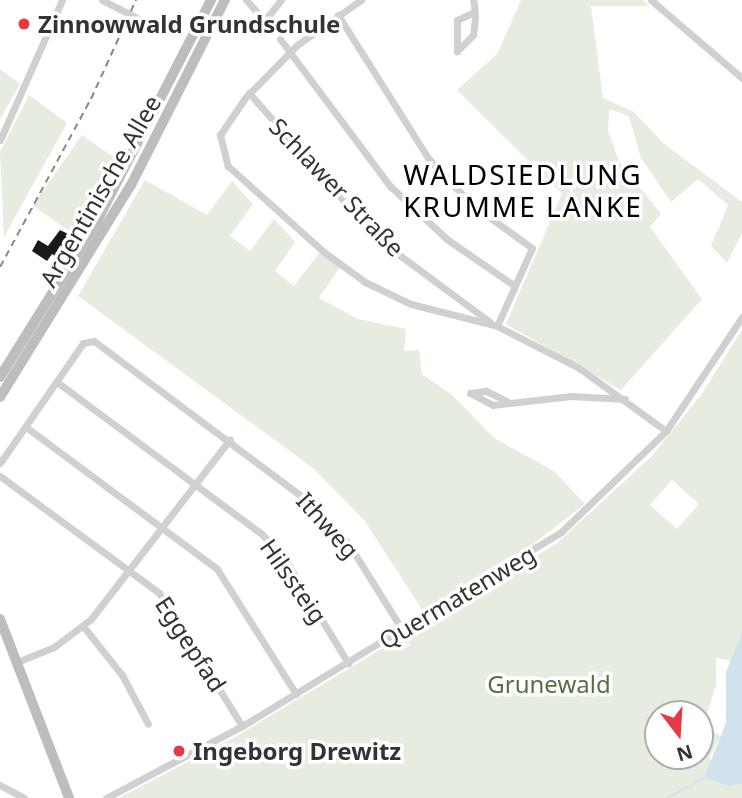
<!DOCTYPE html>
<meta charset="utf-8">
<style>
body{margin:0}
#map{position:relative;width:742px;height:798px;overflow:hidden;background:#fff;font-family:"Noto Sans",sans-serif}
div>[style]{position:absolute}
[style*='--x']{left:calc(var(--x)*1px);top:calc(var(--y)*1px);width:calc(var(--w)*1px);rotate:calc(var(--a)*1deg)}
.green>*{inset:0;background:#e6ecdf;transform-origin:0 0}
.water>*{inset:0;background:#cfe2ee}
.stream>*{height:2px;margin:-1px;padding:0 1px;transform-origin:1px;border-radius:1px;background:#cfe2ee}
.building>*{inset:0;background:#1a1a1a}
.minor>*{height:7px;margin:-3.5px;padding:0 3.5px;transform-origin:3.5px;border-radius:3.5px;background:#d0d0d0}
.secondary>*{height:10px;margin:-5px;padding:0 5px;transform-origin:5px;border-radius:5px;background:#bdbdbd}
.rail>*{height:2px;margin-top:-1px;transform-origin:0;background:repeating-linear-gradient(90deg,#888 0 7px,transparent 0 12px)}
.minor-bridge>*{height:7px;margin:-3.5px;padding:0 3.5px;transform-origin:3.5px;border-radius:3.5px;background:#d0d0d0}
.dots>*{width:19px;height:19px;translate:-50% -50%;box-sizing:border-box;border:4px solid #fff;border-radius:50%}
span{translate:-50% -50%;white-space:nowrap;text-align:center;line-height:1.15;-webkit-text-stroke:7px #fff;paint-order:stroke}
.poi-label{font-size:24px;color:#333;font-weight:700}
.left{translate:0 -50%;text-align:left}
.street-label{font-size:24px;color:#333}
.park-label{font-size:24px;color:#56703f}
.quarter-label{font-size:28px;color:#000;letter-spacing:2px}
.north{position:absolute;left:644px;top:700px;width:70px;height:70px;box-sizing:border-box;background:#fff;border:2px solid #adadad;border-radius:50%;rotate:163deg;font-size:19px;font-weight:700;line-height:28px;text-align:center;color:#333}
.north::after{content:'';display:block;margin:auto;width:24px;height:32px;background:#e63946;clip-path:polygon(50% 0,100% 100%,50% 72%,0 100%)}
</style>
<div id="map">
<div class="green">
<div style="clip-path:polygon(521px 0,642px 0,649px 6px,591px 6px,603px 98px,634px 112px,663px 143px,742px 202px,742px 233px,727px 263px,711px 246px,728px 205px,698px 179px,671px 202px,641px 158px,629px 116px,609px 109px,608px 131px,620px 163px,661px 214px,650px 227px,702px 299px,621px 390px,506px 324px,562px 194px,457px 90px,498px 53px)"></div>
<div style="clip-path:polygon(0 69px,20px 84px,0 119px)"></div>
<div style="clip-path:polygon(29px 95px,67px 123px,4px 237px,0 152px)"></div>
<div style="left:82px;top:135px;width:49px;height:86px;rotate:35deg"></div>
<div style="clip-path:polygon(145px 180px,207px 215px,232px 181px,253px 204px,230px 236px,250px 251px,274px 219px,295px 242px,275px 271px,294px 286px,319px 253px,340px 267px,319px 298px,358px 319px,406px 329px,404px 351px,419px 350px,422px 374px,452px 395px,494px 438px,554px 471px,585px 504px,519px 555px,423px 611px,364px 520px,313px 468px,78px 296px)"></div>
<div style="clip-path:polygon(evenodd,742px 330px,742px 633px,732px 661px,716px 658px,716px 685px,703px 726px,721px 736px,709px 758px,729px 786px,742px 784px,742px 798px,119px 798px,235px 737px,556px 544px,652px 456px,701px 395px,742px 330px,672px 480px,699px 504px,677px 529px,650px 505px,672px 480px,742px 330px,658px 714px,700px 714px,700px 756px,658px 756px,658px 714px)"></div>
</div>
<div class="water">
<div style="clip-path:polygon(742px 633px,742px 784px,729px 786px,704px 778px,726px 723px,726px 672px)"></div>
</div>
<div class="stream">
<div style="--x:667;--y:798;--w:41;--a:-27.8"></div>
</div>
<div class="building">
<div style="clip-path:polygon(60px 230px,72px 236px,59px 258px,52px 254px,47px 261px,32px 251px,38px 240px,48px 246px)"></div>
</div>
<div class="minor">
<div style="--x:102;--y:0;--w:20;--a:27"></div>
<div style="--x:246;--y:0;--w:40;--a:48"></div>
<div style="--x:361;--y:0;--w:78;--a:144.9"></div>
<div style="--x:297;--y:45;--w:74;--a:134.5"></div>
<div style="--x:245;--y:98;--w:45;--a:124"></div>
<div style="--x:220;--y:135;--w:32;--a:76"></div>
<div style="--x:228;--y:166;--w:129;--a:41.9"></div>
<div style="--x:324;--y:252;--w:51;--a:36.2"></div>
<div style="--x:365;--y:282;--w:51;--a:25.6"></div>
<div style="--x:411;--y:304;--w:89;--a:14.3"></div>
<div style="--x:497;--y:326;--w:92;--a:27.1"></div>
<div style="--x:579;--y:368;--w:107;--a:35.9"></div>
<div style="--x:473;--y:0;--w:4;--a:76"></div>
<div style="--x:474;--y:4;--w:13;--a:86"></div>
<div style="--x:475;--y:17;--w:18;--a:96"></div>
<div style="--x:473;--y:35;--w:23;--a:135"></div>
<div style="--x:457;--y:51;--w:31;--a:-90"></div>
<div style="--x:457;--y:20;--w:19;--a:-25"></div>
<div style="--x:651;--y:0;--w:120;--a:40.6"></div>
<div style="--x:338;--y:15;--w:169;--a:57.8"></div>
<div style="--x:428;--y:158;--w:63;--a:46.9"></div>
<div style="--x:471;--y:204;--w:75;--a:35.8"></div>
<div style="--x:532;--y:248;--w:85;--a:114.2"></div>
<div style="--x:264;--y:21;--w:27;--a:-51"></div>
<div style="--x:280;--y:39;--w:184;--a:53.2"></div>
<div style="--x:390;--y:186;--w:79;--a:43"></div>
<div style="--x:448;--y:240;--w:81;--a:34.5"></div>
<div style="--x:249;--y:93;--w:164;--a:48.7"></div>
<div style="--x:357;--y:216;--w:56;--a:42.8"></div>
<div style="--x:398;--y:254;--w:114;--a:36.5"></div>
<div style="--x:0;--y:140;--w:153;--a:-66.1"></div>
<div style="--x:57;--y:382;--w:255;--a:36.6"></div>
<div style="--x:262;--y:534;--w:42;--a:49.8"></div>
<div style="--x:289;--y:566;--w:114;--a:58.7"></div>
<div style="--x:508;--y:402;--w:25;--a:-153"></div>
<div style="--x:486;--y:391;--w:16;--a:173"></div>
<div style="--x:470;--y:393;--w:26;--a:28"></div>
<div style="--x:493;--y:405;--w:79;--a:-6.6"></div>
<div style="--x:571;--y:396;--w:54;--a:3.2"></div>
<div style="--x:26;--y:427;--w:238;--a:36.6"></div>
<div style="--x:217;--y:569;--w:148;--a:57.7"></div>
<div style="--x:0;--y:463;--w:146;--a:-55.3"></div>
<div style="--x:83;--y:343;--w:11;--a:-10"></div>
<div style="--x:94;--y:341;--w:269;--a:36.8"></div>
<div style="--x:309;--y:502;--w:57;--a:46.4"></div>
<div style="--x:348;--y:543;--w:104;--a:58"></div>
<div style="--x:0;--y:476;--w:197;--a:36.3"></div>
<div style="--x:159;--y:593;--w:157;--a:58"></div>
<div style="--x:83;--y:626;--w:63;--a:51.5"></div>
<div style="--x:122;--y:675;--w:55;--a:62"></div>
<div style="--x:17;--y:662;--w:40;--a:-22"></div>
<div style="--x:54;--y:647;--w:46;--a:-37.1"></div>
<div style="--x:91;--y:619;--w:227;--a:-52.3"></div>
<div style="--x:0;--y:785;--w:27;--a:28"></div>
<div style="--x:106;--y:798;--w:154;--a:-27.9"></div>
<div style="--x:242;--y:726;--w:373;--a:-31.3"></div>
<div style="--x:561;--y:532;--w:146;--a:-43.9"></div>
<div style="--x:666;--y:431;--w:137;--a:-56.3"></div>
</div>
<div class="secondary">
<div style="--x:0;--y:377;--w:184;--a:-58.1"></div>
<div style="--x:97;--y:221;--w:249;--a:-62.7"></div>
<div style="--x:0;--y:397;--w:249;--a:-58.3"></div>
<div style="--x:131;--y:185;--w:208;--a:-63.1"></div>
<div style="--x:0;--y:619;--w:192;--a:68.9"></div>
</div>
<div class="rail">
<div style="--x:0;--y:267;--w:191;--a:-61.6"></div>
<div style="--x:91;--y:99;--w:109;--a:-65.6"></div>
</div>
<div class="minor-bridge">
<div style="--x:120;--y:9;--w:19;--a:28"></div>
</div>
<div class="dots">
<div style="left:24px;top:24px;background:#e63946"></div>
<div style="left:179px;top:751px;background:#e63946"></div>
</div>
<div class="poi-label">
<span class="left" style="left:38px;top:24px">Zinnowwald Grundschule</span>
<span class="left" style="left:193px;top:751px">Ingeborg Drewitz</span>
</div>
<div class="street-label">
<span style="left:337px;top:187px;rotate:46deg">Schlawer Straße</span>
<span style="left:100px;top:191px;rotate:-60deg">Argentinische Allee</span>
<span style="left:328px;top:525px;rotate:48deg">Ithweg</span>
<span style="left:294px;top:581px;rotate:55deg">Hilssteig</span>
<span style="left:457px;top:597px;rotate:-31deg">Quermatenweg</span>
<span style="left:191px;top:644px;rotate:57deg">Eggepfad</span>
</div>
<div class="park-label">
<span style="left:549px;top:684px">Grunewald</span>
</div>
<div class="quarter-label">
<span style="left:523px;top:190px">WALDSIEDLUNG<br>KRUMME LANKE</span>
</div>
<div class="north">N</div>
</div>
